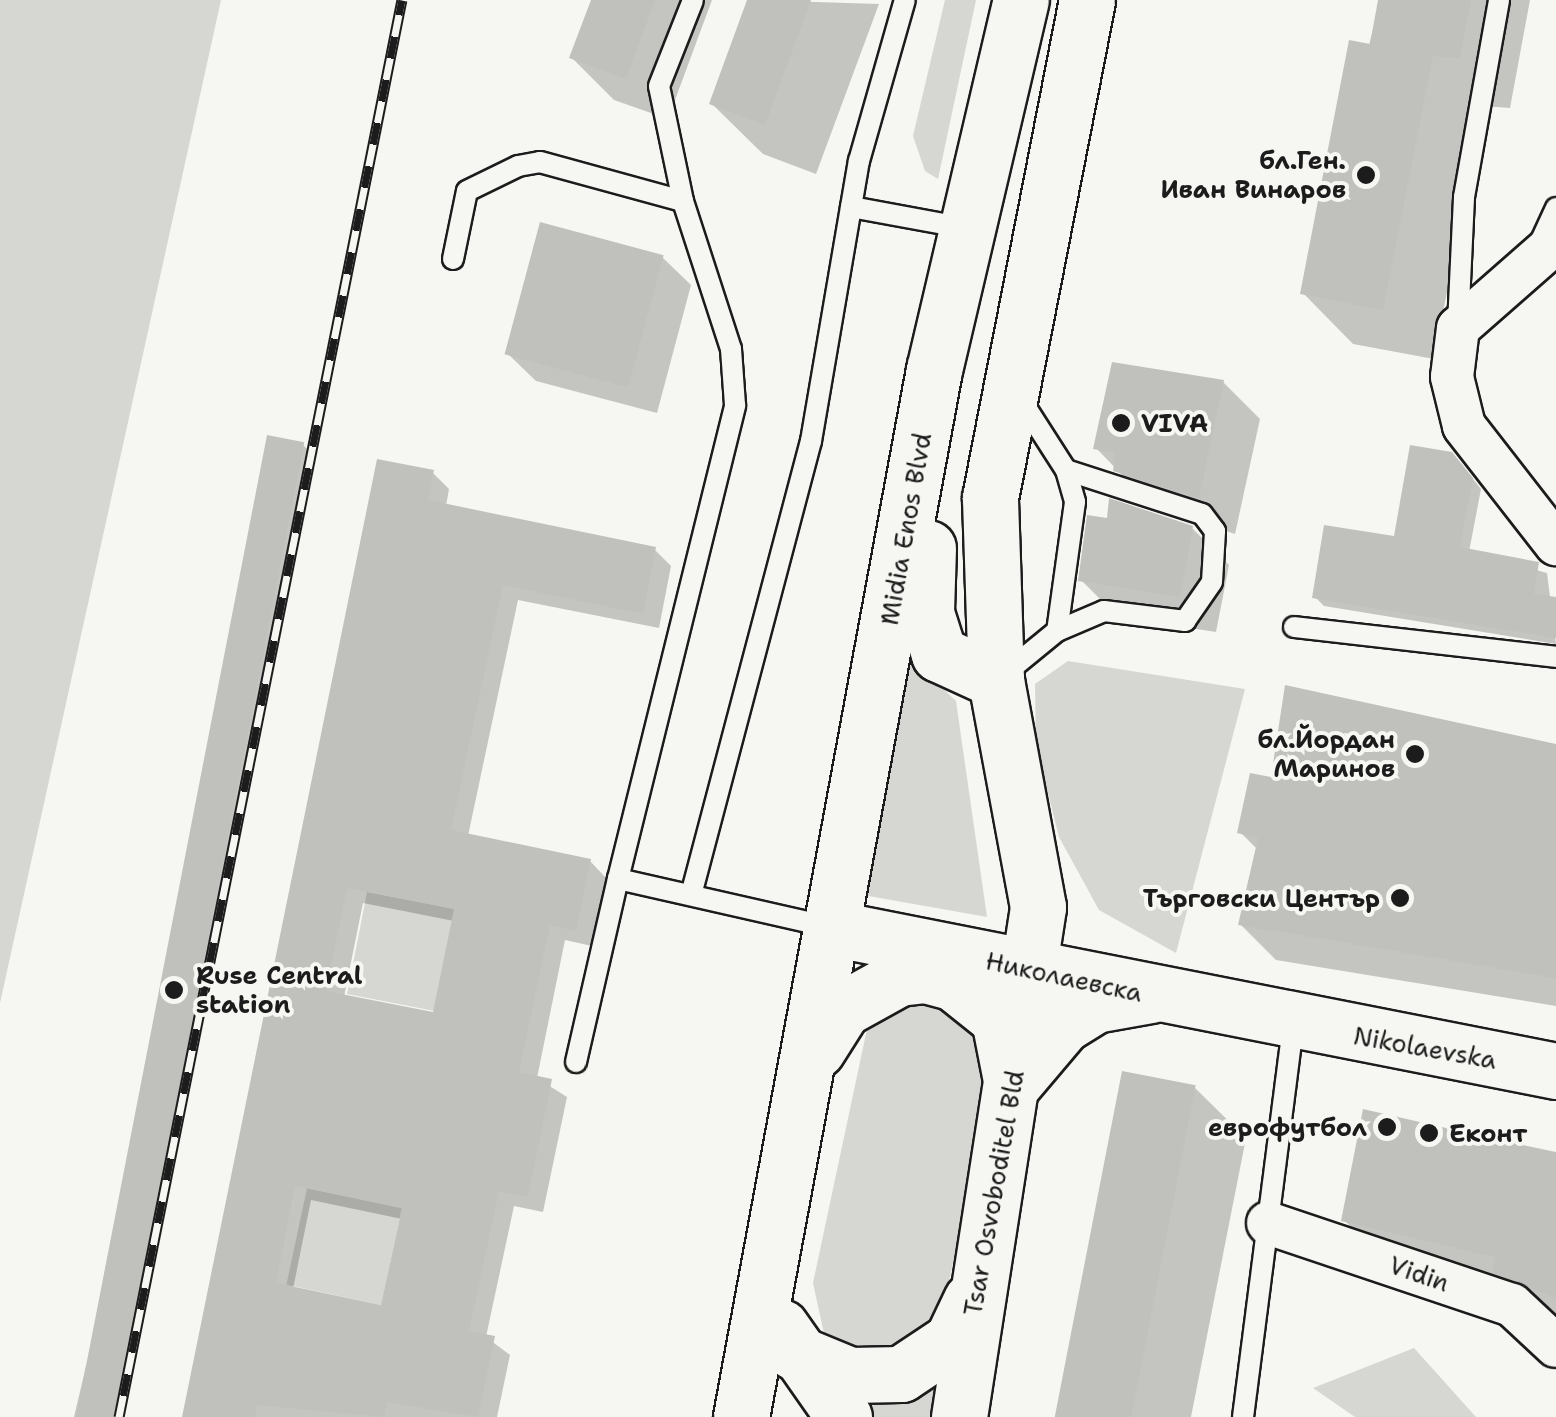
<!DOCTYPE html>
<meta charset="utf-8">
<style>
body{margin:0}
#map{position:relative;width:1556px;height:1417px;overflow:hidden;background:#f6f6f2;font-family:"Shantell Sans",sans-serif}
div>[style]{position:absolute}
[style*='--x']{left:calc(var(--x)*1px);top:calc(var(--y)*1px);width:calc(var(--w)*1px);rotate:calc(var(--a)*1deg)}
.green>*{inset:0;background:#d6d6d2;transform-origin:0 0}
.shadow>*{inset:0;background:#0003}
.building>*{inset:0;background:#c0c0bd;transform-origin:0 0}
.roads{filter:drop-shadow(2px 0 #1c1c1c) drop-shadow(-2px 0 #1c1c1c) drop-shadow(0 2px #1c1c1c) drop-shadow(0 -2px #1c1c1c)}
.service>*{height:20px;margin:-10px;padding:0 10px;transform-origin:10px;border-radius:10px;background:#f6f6f2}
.minor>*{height:42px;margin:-21px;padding:0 21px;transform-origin:21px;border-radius:21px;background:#f6f6f2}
.secondary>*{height:55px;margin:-27.5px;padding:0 27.5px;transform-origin:27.5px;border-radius:27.5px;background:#f6f6f2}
.primary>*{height:55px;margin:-27.5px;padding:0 27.5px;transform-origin:27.5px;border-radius:27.5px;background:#f6f6f2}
.rail>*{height:11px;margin-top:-5.5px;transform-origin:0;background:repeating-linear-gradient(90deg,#f6f6f2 0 22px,#1c1c1c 0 44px);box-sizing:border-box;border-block:2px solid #1c1c1c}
.dots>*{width:28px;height:28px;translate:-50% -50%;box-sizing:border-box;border:5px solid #f6f6f2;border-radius:50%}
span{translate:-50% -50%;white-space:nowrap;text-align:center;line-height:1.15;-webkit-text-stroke:8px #f6f6f2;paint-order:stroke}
.poi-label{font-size:25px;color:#1c1c1c;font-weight:700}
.right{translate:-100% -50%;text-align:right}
.left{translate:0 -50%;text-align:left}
.street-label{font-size:25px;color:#1c1c1c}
</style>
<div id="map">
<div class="green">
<div style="clip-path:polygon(0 0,221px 0,0 1003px)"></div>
<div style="clip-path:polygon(945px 0,976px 0,938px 179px,925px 171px,913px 136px)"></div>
<div style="clip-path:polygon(905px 653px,956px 701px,987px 917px,863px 895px)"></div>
<div style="clip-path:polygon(1068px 661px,1245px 689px,1176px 953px,1099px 910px,1059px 837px,1036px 745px,1035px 684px)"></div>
<div style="left:367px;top:892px;width:89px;height:104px;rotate:11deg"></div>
<div style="clip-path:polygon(921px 998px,977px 1033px,993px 1067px,944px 1306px,928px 1332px,866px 1358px,825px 1338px,813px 1283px,867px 1029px,890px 1005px)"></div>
<div style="left:307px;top:1188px;width:97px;height:99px;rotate:12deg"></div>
<div style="clip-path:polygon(1414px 1348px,1476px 1417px,1355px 1417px,1313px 1388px)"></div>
<div style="clip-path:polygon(934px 1377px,944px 1382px,932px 1417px,866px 1417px,846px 1404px)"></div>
</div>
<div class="shadow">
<div style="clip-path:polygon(593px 0,712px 0,668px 119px,614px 100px,572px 58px)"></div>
<div style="clip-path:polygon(750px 0,879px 4px,816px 174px,763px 154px,712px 104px)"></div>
<div style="clip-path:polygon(1381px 0,1530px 0,1510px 108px,1483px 106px,1434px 359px,1353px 344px,1303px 293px)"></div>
<div style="clip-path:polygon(662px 257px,691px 285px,657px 413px,536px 381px,507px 353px)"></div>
<div style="clip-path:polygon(1223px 382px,1260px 419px,1235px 534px,1153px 507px,1096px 448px)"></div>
<div style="clip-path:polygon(303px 445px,312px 454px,120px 1417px,74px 1417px)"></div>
<div style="clip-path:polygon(1461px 464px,1481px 489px,1469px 552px,1547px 573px,1556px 644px,1324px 606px,1315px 597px,1396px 539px)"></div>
<div style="clip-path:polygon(evenodd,433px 473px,449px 489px,446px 506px,655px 550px,671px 566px,659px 628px,518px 600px,468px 836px,590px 861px,606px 878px,592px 946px,565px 940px,537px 1078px,567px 1097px,543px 1212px,514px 1206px,486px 1337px,510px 1355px,497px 1417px,184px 1417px,433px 473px,363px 903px,454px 921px,434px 1015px,344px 997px,363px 903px,433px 473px,311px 1200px,402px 1219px,383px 1308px,293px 1289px,311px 1200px)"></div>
<div style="clip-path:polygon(1192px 528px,1229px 565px,1216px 632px,1118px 617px,1081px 580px)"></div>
<div style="clip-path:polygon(1556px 746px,1556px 1006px,1276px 960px,1240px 924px,1258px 850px,1240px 832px,1273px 780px)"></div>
<div style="clip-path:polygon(1195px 1088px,1246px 1138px,1191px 1417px,1057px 1417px)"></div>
<div style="clip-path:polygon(1365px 1112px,1556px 1152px,1556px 1332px,1409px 1285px,1344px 1220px)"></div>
</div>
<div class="building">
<div style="clip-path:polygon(591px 0,655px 0,626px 79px,569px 58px)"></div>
<div style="clip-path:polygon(747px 0,811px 0,765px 125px,709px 104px)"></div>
<div style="clip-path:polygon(1378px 0,1471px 0,1460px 58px,1433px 56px,1383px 310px,1300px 294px,1349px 40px,1370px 44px)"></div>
<div style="left:540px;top:222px;width:128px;height:137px;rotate:15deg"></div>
<div style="clip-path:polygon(1112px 362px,1224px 380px,1199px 498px,1113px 471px,1115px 453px,1093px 449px)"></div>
<div style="left:267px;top:435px;width:38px;height:1001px;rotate:11deg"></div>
<div style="clip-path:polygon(1410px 445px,1452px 452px,1473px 478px,1460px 547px,1539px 562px,1534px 594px,1556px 597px,1556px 638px,1312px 598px,1324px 525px,1394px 536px)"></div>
<div style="clip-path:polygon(evenodd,377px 459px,434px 470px,428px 500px,656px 547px,643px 614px,503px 585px,451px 830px,591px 859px,576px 931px,550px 925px,519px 1072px,552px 1079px,541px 1133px,528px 1197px,499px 1191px,469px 1331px,495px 1336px,478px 1417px,387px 1402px,384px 1417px,257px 1405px,255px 1417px,182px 1417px,377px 459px,347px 888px,454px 909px,433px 1012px,326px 991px,347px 888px,377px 459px,295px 1186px,402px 1208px,381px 1305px,276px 1283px,295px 1186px)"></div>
<div style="clip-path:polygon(1109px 498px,1193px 526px,1180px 597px,1078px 581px,1087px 515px,1107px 518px)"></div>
<div style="clip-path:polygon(1285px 685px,1556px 744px,1556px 978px,1238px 925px,1258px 838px,1237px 833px,1250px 773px,1271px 777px)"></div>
<div style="left:1122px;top:1071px;width:75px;height:353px;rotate:11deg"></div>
<div style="clip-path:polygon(1363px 1109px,1556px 1153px,1556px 1298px,1492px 1272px,1495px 1257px,1341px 1221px)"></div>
</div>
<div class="roads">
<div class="service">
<div style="--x:851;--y:207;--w:116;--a:10.4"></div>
<div style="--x:1538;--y:247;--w:43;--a:-65.2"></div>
<div style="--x:453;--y:259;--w:69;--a:-78.4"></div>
<div style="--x:467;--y:191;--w:57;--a:-26.1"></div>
<div style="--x:518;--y:166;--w:22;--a:-10"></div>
<div style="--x:540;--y:162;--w:148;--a:15.3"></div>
<div style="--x:1458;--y:325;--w:128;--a:-87.3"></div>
<div style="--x:1464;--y:197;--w:200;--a:-79.9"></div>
<div style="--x:1021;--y:400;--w:83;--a:57.3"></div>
<div style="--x:1066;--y:470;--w:33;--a:74"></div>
<div style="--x:1075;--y:502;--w:130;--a:97.9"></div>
<div style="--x:1294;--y:627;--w:264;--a:6.5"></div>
<div style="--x:1002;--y:676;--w:71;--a:-39.3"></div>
<div style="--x:1057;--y:631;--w:51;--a:-23.1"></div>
<div style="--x:1104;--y:611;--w:82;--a:7"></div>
<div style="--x:1185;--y:621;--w:47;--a:-55.3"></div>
<div style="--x:1212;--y:582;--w:51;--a:-86.6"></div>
<div style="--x:1215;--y:531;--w:21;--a:-127"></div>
<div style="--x:1202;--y:514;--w:143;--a:-162.1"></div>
<div style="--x:618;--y:879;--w:488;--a:-76.1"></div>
<div style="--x:735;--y:405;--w:56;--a:-94.1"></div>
<div style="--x:731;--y:349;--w:156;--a:-108"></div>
<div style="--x:683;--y:201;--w:117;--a:-101.8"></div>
<div style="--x:659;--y:86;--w:92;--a:-68.4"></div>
<div style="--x:691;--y:895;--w:470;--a:-75.2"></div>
<div style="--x:811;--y:441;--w:284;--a:-80.3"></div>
<div style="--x:859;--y:161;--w:167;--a:-74.1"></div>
<div style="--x:576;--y:1062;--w:188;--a:-77.1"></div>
<div style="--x:618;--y:879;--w:216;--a:12.8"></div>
<div style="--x:1243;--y:1417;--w:395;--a:-82.7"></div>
</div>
<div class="minor">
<div style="--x:1556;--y:242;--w:130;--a:138.7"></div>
<div style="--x:1458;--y:328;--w:49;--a:97"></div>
<div style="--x:1452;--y:377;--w:50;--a:76.2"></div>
<div style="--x:1464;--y:426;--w:150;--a:52.1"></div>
<div style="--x:1268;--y:1223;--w:257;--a:18.6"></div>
<div style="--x:1512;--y:1305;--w:60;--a:43"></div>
</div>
<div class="secondary">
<div style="--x:836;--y:929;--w:734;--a:11.16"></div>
<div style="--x:781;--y:1327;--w:110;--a:55"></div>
</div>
<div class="primary">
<div style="--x:928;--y:548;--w:65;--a:91.8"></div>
<div style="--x:926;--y:613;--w:43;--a:72.4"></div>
<div style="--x:939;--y:654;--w:63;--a:24.5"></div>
<div style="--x:817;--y:1050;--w:49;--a:-57.6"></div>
<div style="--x:843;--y:1009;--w:64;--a:-29"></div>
<div style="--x:899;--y:978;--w:26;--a:-7"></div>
<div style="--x:925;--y:975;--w:30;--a:15"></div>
<div style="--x:954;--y:983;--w:58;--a:38.7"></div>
<div style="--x:999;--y:1019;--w:57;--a:78.9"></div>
<div style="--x:1014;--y:1083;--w:76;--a:-49.8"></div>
<div style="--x:1063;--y:1025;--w:38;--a:-32"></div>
<div style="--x:1095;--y:1005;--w:57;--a:-10.1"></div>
<div style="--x:794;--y:1352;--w:61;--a:22.3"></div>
<div style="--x:850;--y:1375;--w:51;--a:-1.1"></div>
<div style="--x:901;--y:1374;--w:61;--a:-33.7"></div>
<div style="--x:952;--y:1340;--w:44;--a:-64.6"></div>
<div style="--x:741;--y:1417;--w:1065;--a:-79.56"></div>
<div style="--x:934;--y:370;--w:380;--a:-76.8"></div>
<div style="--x:959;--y:1417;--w:516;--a:-81.19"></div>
<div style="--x:1038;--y:907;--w:231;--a:-100.5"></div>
<div style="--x:996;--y:680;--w:182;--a:-91.9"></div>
<div style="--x:990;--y:498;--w:507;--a:-78.98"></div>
</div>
</div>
<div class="rail">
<div style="--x:119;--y:1417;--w:1445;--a:-78.71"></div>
</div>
<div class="dots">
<div style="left:1366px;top:175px;background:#1c1c1c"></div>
<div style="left:1121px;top:423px;background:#1c1c1c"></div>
<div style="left:1415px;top:754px;background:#1c1c1c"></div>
<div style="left:1400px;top:898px;background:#1c1c1c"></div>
<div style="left:174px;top:990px;background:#1c1c1c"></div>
<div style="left:1387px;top:1127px;background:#1c1c1c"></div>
<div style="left:1429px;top:1133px;background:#1c1c1c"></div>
</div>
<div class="poi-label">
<span class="right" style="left:1346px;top:175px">бл.Ген.<br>Иван Винаров</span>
<span class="left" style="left:1141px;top:423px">VIVA</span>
<span class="right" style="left:1395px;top:754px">бл.Йордан<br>Маринов</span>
<span class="right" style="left:1380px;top:898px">Търговски Център</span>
<span class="left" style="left:196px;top:990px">Ruse Central<br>station</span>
<span class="right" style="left:1367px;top:1127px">еврофутбол</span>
<span class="left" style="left:1449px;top:1133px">Еконт</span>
</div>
<div class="street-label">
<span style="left:906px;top:529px;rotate:-80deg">Midia Enos Blvd</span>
<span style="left:1064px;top:977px;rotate:12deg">Николаевска</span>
<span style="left:1425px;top:1048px;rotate:10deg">Nikolaevska</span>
<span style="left:994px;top:1193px;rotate:-80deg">Tsar Osvoboditel Bld</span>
<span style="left:1419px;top:1274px;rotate:19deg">Vidin</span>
</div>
</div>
